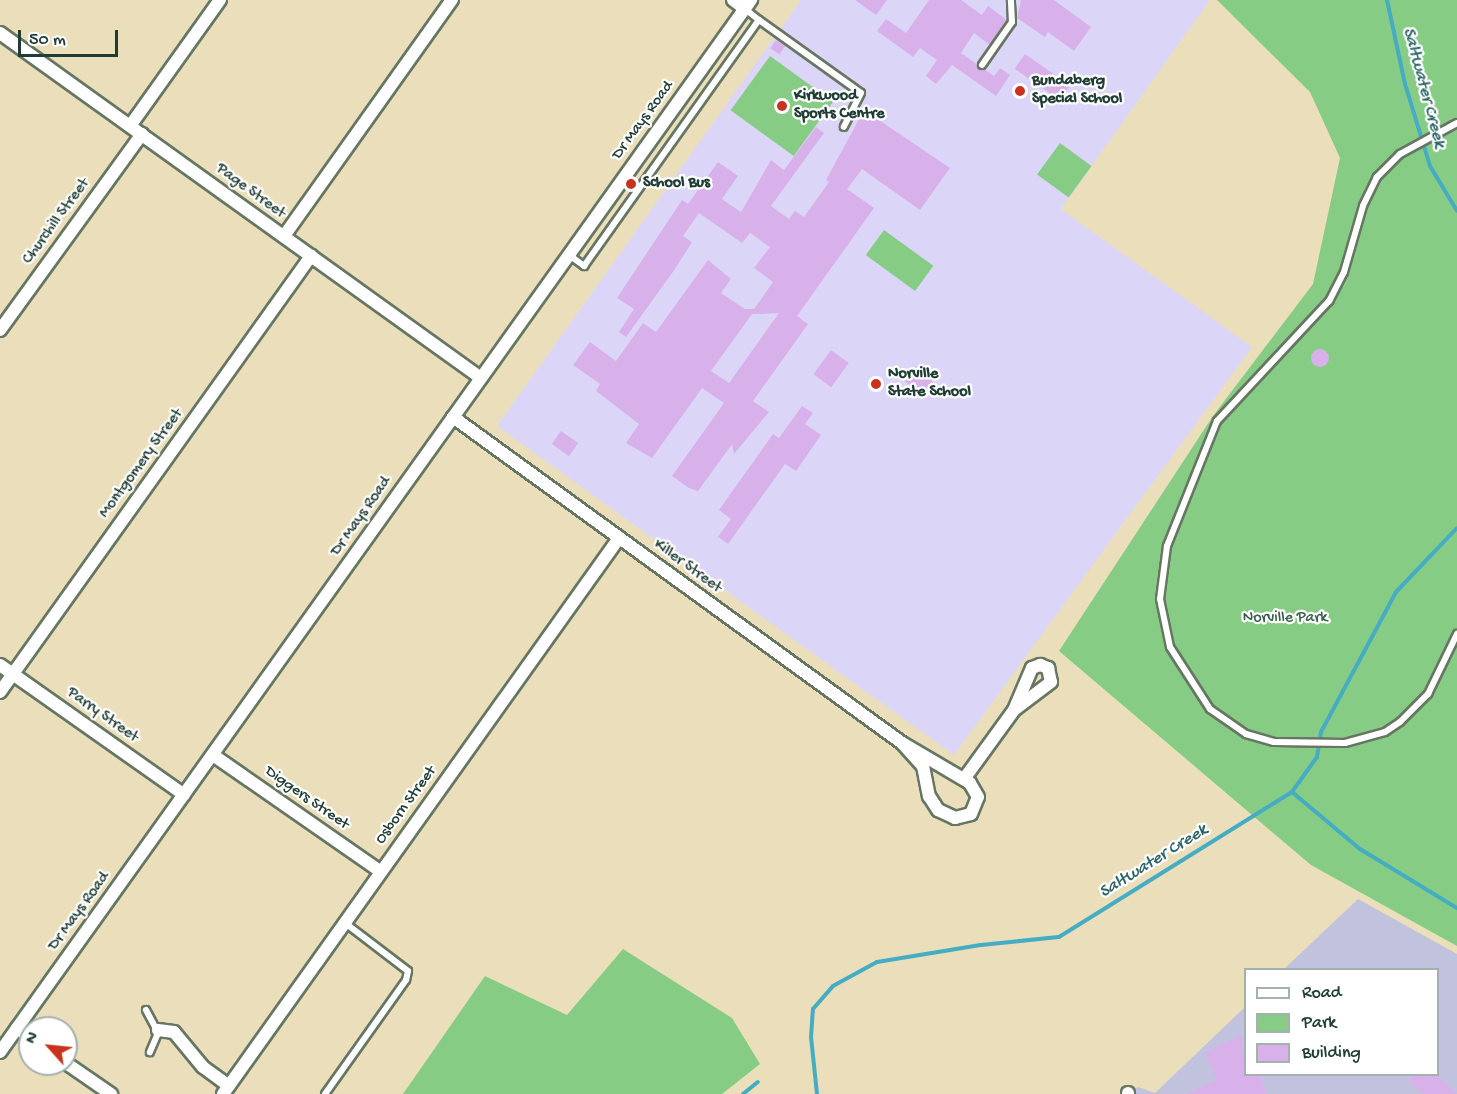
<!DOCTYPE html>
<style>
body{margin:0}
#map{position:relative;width:1457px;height:1094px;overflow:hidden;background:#ebdfbb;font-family:"Gochi Hand",sans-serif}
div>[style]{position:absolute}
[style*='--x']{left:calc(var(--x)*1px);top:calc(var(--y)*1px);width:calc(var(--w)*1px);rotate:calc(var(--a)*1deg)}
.built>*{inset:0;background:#dbd6f7}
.industrial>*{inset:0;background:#c1c2dd}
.green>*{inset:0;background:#87cc85;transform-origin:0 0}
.stream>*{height:4px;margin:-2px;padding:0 2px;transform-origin:2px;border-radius:2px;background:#45acc4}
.building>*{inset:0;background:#d9b1ea;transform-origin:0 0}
.round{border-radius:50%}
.roads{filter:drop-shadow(2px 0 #667663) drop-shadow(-2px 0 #667663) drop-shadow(0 2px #667663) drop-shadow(0 -2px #667663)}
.lane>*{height:6px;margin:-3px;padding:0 3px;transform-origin:3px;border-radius:3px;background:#fff}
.street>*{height:12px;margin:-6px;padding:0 6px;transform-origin:6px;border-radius:6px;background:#fff}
.dots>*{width:16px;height:16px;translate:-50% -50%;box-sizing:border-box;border:3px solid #fff;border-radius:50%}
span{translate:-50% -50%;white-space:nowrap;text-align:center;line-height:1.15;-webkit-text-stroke:4.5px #fff;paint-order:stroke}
.poi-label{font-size:16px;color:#1f3d34;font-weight:700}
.left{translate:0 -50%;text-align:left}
.street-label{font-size:16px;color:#1f3d34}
.park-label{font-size:16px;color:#396148}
.water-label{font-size:18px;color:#2c6466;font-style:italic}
.legend{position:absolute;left:1244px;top:968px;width:195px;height:108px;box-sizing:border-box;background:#fff;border:2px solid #a5b1ae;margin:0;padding:8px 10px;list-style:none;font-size:18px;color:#1f3d34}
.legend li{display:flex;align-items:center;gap:12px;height:30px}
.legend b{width:30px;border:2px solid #a5b1ae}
.north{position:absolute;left:18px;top:1016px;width:60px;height:60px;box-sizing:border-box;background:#fff;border:2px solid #a5b1ae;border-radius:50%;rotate:297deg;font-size:16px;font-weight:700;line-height:24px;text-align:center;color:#1f3d34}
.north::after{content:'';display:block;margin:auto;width:21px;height:27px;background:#c8321e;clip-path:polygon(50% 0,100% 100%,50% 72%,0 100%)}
.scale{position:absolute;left:18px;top:30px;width:100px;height:27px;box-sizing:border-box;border:3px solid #1f3d34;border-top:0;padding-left:8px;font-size:18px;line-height:21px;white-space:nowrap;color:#1f3d34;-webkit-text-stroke:4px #fff;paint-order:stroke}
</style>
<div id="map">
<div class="built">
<div style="clip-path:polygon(801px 0,1210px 0,1061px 209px,1252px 347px,954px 755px,497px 426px)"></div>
</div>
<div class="industrial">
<div style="clip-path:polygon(1358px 899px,1457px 954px,1457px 1094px,1126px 1094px,1138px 1087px,1155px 1093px,1245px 1007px,1246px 1074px,1438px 1074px,1438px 970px,1284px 969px)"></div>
</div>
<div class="green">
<div style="clip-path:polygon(1217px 0,1457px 0,1457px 946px,1311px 865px,1059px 651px,1213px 416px,1313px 284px,1340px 158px,1310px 92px)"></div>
<div style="left:770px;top:56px;width:78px;height:67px;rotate:36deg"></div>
<div style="left:1060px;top:143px;width:39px;height:39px;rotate:36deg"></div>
<div style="left:884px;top:230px;width:61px;height:31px;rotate:36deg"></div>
<div style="clip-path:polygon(623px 949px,732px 1018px,760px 1064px,722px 1094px,403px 1094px,485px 976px,567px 1015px)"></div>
</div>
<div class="stream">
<div style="--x:1387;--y:0;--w:86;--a:77.9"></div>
<div style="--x:1405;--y:84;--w:86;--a:73"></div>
<div style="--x:1430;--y:166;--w:52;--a:59"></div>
<div style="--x:1292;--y:792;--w:89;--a:40"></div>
<div style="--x:1360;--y:849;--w:114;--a:31.3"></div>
<div style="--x:743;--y:1094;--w:19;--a:-39"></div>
<div style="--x:817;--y:1094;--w:57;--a:-96"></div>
<div style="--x:811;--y:1037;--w:28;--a:-86"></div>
<div style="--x:813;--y:1009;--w:30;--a:-49"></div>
<div style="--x:833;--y:986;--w:50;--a:-28.6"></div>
<div style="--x:877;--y:962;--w:105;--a:-9.3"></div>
<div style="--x:981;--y:945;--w:78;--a:-5.9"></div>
<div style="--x:1059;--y:937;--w:274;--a:-31.9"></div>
<div style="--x:1292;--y:792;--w:43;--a:-54.5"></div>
<div style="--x:1317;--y:757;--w:25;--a:-81"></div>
<div style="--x:1321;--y:732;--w:159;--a:-61.8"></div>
<div style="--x:1396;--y:592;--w:88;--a:-46.4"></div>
</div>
<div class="building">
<div style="clip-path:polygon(855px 0,887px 0,876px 15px)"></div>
<div style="clip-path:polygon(929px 0,961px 0,982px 15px,988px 6px,1007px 20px,990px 45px,974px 33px,961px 53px,994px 76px,1000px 68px,1010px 75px,996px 96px,952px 65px,936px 84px,926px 76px,937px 60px,920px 48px,913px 57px,877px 31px,886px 19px,906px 33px)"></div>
<div style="clip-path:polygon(1021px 0,1054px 0,1091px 27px,1074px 51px,1048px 32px,1045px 37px,1017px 18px)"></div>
<div style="left:776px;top:40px;width:11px;height:10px;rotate:34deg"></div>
<div style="left:1025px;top:54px;width:55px;height:18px;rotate:35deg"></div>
<div style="clip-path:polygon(evenodd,864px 110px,950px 168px,920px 210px,862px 169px,847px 189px,874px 208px,797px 316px,808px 324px,753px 401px,769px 412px,734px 454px,732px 444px,698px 491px,689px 488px,672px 476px,724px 403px,702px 388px,652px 458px,626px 443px,639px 424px,596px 391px,600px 384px,573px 365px,590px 342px,616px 361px,643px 323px,656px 332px,708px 260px,731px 279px,721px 293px,745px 309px,754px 309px,773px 282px,754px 268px,770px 247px,750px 233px,742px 243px,699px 213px,683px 236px,692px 242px,675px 269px,626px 337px,619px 332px,634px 309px,617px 298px,682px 200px,688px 204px,718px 162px,738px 176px,722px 199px,741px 212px,771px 160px,784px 170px,816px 127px,824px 133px,771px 206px,789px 219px,795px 211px,804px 217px,829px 182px,826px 180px,864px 110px,779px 313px,729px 383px,711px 371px,752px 314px,779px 313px)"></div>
<div class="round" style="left:1311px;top:349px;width:18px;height:18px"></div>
<div style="left:831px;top:350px;width:22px;height:30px;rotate:36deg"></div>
<div style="left:916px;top:366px;width:22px;height:19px;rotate:36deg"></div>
<div style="clip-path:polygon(802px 406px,813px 413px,805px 424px,821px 435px,796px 471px,785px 464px,728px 544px,718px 537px,731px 519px,719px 510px,773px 434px,779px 438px)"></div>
<div style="left:561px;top:431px;width:21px;height:16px;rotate:35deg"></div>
<div style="clip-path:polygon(1242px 1035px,1245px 1074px,1259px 1074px,1267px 1094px,1186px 1094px,1217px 1080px,1205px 1052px)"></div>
<div style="clip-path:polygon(1413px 1074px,1436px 1074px,1457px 1094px,1424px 1094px,1408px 1081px)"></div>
</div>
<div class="roads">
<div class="lane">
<div style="--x:759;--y:20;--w:125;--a:35.6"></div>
<div style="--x:861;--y:93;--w:38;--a:117"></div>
<div style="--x:982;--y:65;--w:52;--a:-55.1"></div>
<div style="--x:1012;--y:22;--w:22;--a:-93"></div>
<div style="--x:1457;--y:123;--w:65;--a:151.5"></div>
<div style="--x:1400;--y:154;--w:33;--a:135"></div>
<div style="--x:1377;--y:177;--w:32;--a:116"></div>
<div style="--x:1363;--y:206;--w:69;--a:106.1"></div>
<div style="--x:1344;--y:272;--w:33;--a:117"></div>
<div style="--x:1329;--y:301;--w:164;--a:133"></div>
<div style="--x:1217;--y:421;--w:135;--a:111.8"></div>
<div style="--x:1167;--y:546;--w:53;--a:97.5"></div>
<div style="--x:1160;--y:599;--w:49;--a:78.2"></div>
<div style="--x:1170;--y:647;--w:74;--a:57.2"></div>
<div style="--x:1210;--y:709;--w:44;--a:34.8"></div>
<div style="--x:1246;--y:734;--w:29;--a:16"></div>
<div style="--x:1274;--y:742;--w:71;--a:0.8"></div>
<div style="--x:1345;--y:743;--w:41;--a:-15.4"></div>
<div style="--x:1385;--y:732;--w:18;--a:-34"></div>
<div style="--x:1400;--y:722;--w:40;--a:-45"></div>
<div style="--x:1428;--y:694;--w:67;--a:-64.2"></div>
<div style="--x:569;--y:255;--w:19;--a:36"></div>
<div style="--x:584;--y:266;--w:302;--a:-54.6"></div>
<div style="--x:759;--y:20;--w:18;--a:-142"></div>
<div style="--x:146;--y:1010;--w:26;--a:62"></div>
<div style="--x:158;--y:1033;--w:21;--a:113"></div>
<div style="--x:325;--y:1094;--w:140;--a:-54.6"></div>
<div style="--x:406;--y:980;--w:9;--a:-77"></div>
<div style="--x:408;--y:971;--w:81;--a:-142.6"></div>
</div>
<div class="street">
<div style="--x:733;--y:0;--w:15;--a:37"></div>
<div style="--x:0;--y:33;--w:592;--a:35.65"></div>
<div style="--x:130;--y:126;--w:155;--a:-54.5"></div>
<div style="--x:284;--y:236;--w:290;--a:-54.6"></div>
<div style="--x:0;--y:330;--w:242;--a:-54.1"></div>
<div style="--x:453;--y:417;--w:555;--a:35.98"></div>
<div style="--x:902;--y:743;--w:31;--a:48"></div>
<div style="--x:923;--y:766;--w:31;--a:79"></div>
<div style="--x:929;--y:796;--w:17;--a:57"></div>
<div style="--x:938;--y:810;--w:19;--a:25"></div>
<div style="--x:955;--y:818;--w:16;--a:-14"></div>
<div style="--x:971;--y:814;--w:18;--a:-68"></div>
<div style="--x:978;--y:797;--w:16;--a:-120"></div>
<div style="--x:970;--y:783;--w:79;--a:-149.5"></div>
<div style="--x:0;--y:665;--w:225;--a:35.2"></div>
<div style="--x:0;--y:692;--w:536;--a:-54.5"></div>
<div style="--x:213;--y:755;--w:203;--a:34.8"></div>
<div style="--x:964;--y:779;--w:85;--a:-54.1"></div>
<div style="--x:1014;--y:710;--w:46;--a:-66.8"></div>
<div style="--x:1032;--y:668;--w:9;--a:-21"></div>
<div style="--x:1040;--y:665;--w:9;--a:21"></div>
<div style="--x:1048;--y:668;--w:14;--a:78"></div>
<div style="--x:1051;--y:682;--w:46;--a:142.9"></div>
<div style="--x:17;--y:1028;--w:16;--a:35"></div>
<div style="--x:158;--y:1030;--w:16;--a:7"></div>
<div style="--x:174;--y:1032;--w:45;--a:50.4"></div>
<div style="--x:203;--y:1067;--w:32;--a:36"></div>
<div style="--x:0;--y:1052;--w:1293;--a:-54.48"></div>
<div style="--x:66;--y:1063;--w:55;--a:34.6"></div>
<div style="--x:1128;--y:1093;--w:1;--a:90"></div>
<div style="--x:223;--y:1094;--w:683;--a:-54.54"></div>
</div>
</div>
<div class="dots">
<div style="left:1020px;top:91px;background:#c8321e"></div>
<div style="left:782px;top:106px;background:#c8321e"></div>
<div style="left:631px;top:184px;background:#c8321e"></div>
<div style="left:876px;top:384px;background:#c8321e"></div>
</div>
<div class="poi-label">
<span class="left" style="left:1032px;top:91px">Bundaberg<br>Special School</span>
<span class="left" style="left:794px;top:106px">Kirkwood<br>Sports Centre</span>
<span class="left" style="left:643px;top:184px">School Bus</span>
<span class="left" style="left:888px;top:384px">Norville<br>State School</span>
</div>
<div class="street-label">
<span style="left:644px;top:121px;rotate:-54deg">Dr Mays Road</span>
<span style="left:250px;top:192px;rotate:36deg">Page Street</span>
<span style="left:57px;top:222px;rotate:-54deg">Churchill Street</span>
<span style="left:142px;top:464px;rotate:-54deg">Montgomery Street</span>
<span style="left:362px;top:517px;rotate:-55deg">Dr Mays Road</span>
<span style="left:687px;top:567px;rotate:36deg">Killer Street</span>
<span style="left:102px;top:716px;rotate:35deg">Parry Street</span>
<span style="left:306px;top:799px;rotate:35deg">Diggers Street</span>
<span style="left:407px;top:806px;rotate:-54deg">Osborn Street</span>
<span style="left:80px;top:912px;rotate:-54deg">Dr Mays Road</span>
</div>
<div class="park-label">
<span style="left:1285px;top:619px">Norville Park</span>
</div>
<div class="water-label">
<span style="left:1423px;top:88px;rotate:75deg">Saltwater Creek</span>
<span style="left:1154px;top:862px;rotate:-32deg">Saltwater Creek</span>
</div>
<ul class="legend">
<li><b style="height:8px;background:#fff"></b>Road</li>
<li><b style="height:16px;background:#87cc85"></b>Park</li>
<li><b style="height:16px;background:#d9b1ea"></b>Building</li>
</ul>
<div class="north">N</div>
<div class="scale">50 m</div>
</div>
